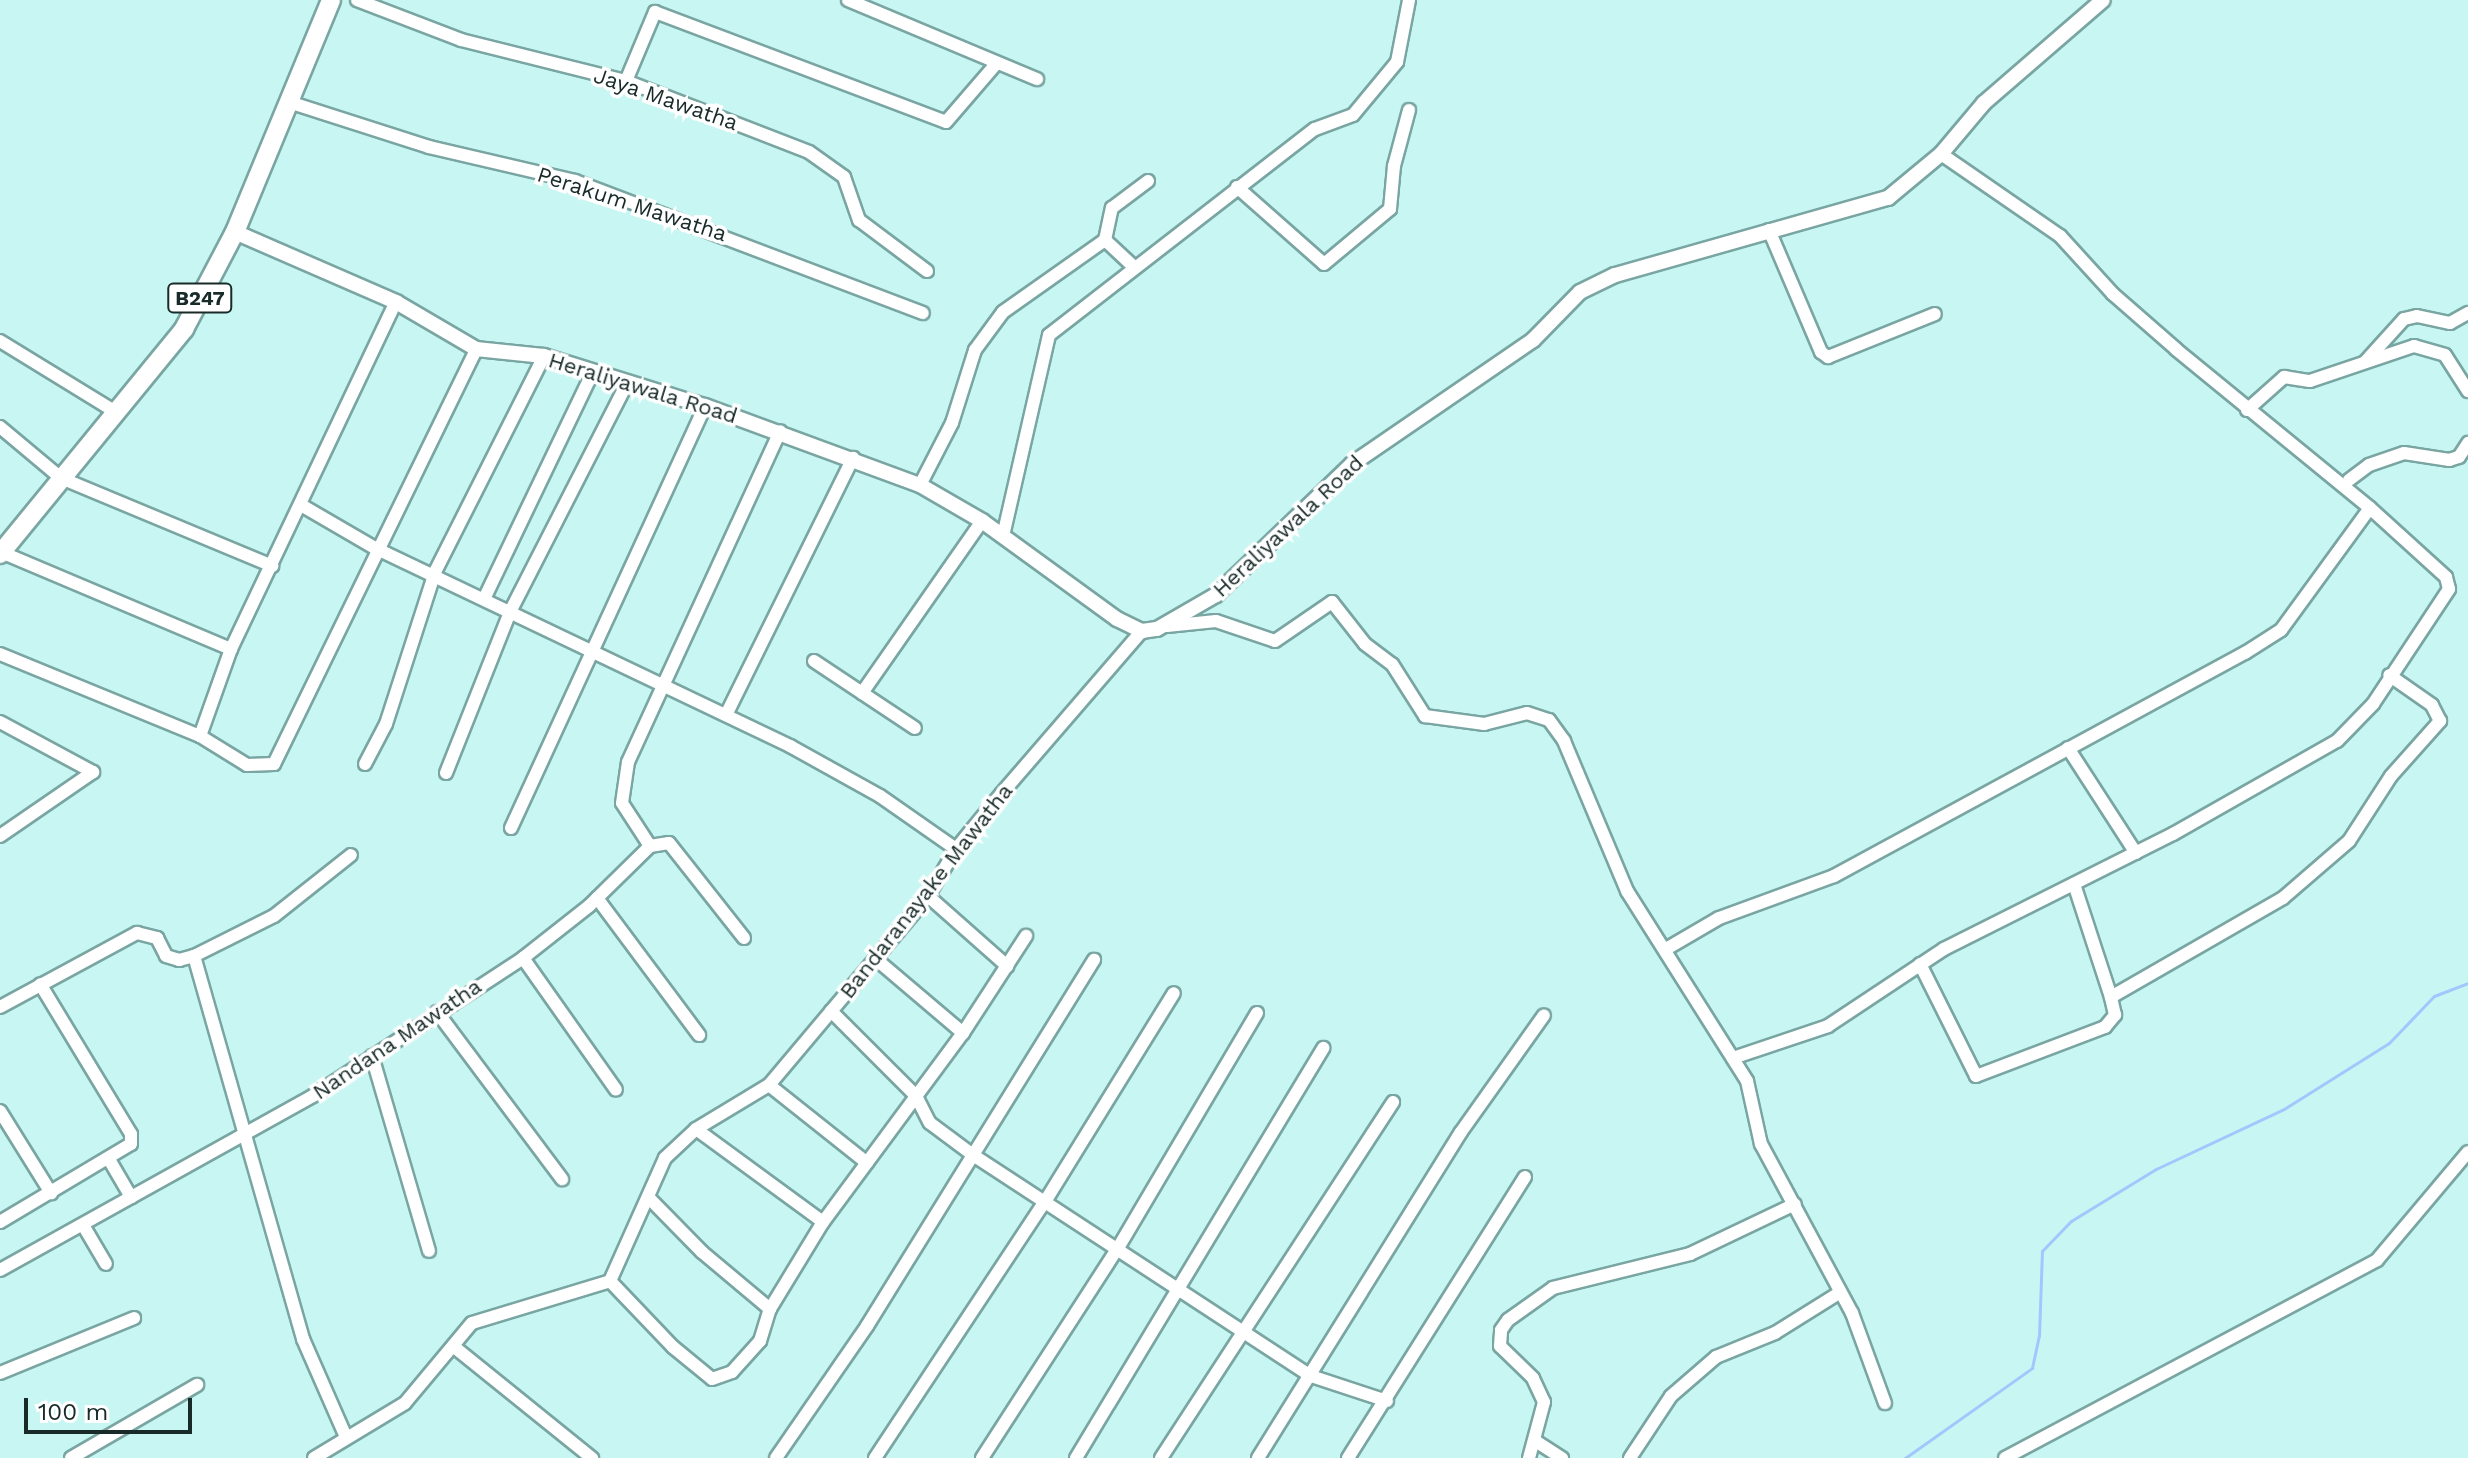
<!DOCTYPE html>
<style>
body{margin:0}
#map{position:relative;width:2468px;height:1458px;overflow:hidden;background:#c8f7f3;font-family:"Work Sans",sans-serif}
div>[style]{position:absolute}
[style*='--x']{left:calc(var(--x)*1px);top:calc(var(--y)*1px);width:calc(var(--w)*1px);rotate:calc(var(--a)*1deg)}
.stream>*{height:3px;margin:-1.5px;padding:0 1.5px;transform-origin:1.5px;border-radius:1.5px;background:#a2c7fd}
.roads{filter:drop-shadow(2px 0 #79a5a2) drop-shadow(-2px 0 #79a5a2) drop-shadow(0 2px #79a5a2) drop-shadow(0 -2px #79a5a2)}
.minor>*{height:12px;margin:-6px;padding:0 6px;transform-origin:6px;border-radius:6px;background:#fff}
.tertiary>*{height:14px;margin:-7px;padding:0 7px;transform-origin:7px;border-radius:7px;background:#fff}
.primary>*{height:18px;margin:-9px;padding:0 9px;transform-origin:9px;border-radius:9px;background:#fff}
span{translate:-50% -50%;white-space:nowrap;text-align:center;line-height:1.15;-webkit-text-stroke:7px #fff;paint-order:stroke}
.shield-label span{padding:2px 6px;background:#fff;border:2px solid;border-radius:6px;-webkit-text-stroke-width:0}
.shield-label{font-size:20px;color:#182b29;font-weight:700}
.street-label{font-size:22px;color:#182b29}
.scale{position:absolute;left:24px;top:1398px;width:168px;height:36px;box-sizing:border-box;border:4px solid #182b29;border-top:0;padding-left:10px;font-size:24px;line-height:28px;white-space:nowrap;color:#182b29;-webkit-text-stroke:6px #fff;paint-order:stroke}
</style>
<div id="map">
<div class="stream">
<div style="--x:1905;--y:1458;--w:156;--a:-35.3"></div>
<div style="--x:2032;--y:1368;--w:33;--a:-78"></div>
<div style="--x:2039;--y:1336;--w:85;--a:-88"></div>
<div style="--x:2042;--y:1251;--w:42;--a:-46"></div>
<div style="--x:2071;--y:1221;--w:100;--a:-31.5"></div>
<div style="--x:2156;--y:1169;--w:141;--a:-25.1"></div>
<div style="--x:2284;--y:1109;--w:124;--a:-32.2"></div>
<div style="--x:2389;--y:1043;--w:65;--a:-46.2"></div>
<div style="--x:2434;--y:996;--w:36;--a:-21"></div>
</div>
<div class="roads">
<div class="minor">
<div style="--x:357;--y:0;--w:111;--a:21"></div>
<div style="--x:461;--y:40;--w:170;--a:14"></div>
<div style="--x:626;--y:81;--w:196;--a:21.2"></div>
<div style="--x:809;--y:152;--w:43;--a:35.5"></div>
<div style="--x:844;--y:177;--w:46;--a:70.8"></div>
<div style="--x:859;--y:220;--w:85;--a:36.9"></div>
<div style="--x:848;--y:0;--w:205;--a:22.7"></div>
<div style="--x:626;--y:81;--w:75;--a:-67.2"></div>
<div style="--x:655;--y:12;--w:311;--a:20.7"></div>
<div style="--x:946;--y:122;--w:78;--a:-49.2"></div>
<div style="--x:289;--y:102;--w:147;--a:17.8"></div>
<div style="--x:429;--y:147;--w:150;--a:13.1"></div>
<div style="--x:575;--y:181;--w:372;--a:20.8"></div>
<div style="--x:1237;--y:187;--w:116;--a:41.5"></div>
<div style="--x:1324;--y:264;--w:86;--a:-39.8"></div>
<div style="--x:1390;--y:209;--w:43;--a:-84.7"></div>
<div style="--x:1394;--y:166;--w:58;--a:-75"></div>
<div style="--x:1769;--y:230;--w:133;--a:66.9"></div>
<div style="--x:1821;--y:352;--w:9;--a:36"></div>
<div style="--x:1828;--y:357;--w:115;--a:-21.9"></div>
<div style="--x:1105;--y:240;--w:38;--a:43"></div>
<div style="--x:0;--y:341;--w:136;--a:31.5"></div>
<div style="--x:2365;--y:362;--w:58;--a:-47.8"></div>
<div style="--x:2404;--y:319;--w:13;--a:-13"></div>
<div style="--x:2417;--y:316;--w:34;--a:12"></div>
<div style="--x:2450;--y:323;--w:21;--a:-29"></div>
<div style="--x:2247;--y:410;--w:50;--a:-41.7"></div>
<div style="--x:2284;--y:377;--w:26;--a:9"></div>
<div style="--x:2310;--y:381;--w:110;--a:-18.6"></div>
<div style="--x:2414;--y:346;--w:32;--a:16"></div>
<div style="--x:2445;--y:355;--w:43;--a:57.4"></div>
<div style="--x:0;--y:427;--w:80;--a:39.9"></div>
<div style="--x:61;--y:478;--w:229;--a:22.6"></div>
<div style="--x:2349;--y:480;--w:25;--a:-37"></div>
<div style="--x:2369;--y:465;--w:37;--a:-19"></div>
<div style="--x:2404;--y:453;--w:46;--a:8.8"></div>
<div style="--x:2449;--y:460;--w:10;--a:-17"></div>
<div style="--x:2459;--y:457;--w:17;--a:-57"></div>
<div style="--x:920;--y:485;--w:70;--a:-62.7"></div>
<div style="--x:952;--y:423;--w:77;--a:-72.5"></div>
<div style="--x:975;--y:350;--w:47;--a:-53.6"></div>
<div style="--x:1003;--y:312;--w:125;--a:-35.2"></div>
<div style="--x:1105;--y:240;--w:33;--a:-78"></div>
<div style="--x:1112;--y:208;--w:45;--a:-36.9"></div>
<div style="--x:301;--y:505;--w:86;--a:30.2"></div>
<div style="--x:375;--y:548;--w:460;--a:25.5"></div>
<div style="--x:790;--y:746;--w:103;--a:29.1"></div>
<div style="--x:880;--y:796;--w:93;--a:34.9"></div>
<div style="--x:1003;--y:536;--w:206;--a:-77.1"></div>
<div style="--x:1049;--y:335;--w:336;--a:-37.8"></div>
<div style="--x:1315;--y:129;--w:40;--a:-20.2"></div>
<div style="--x:1353;--y:115;--w:69;--a:-50.3"></div>
<div style="--x:1397;--y:62;--w:63;--a:-79"></div>
<div style="--x:1;--y:552;--w:250;--a:22.9"></div>
<div style="--x:485;--y:597;--w:247;--a:-64.4"></div>
<div style="--x:1167;--y:626;--w:49;--a:-5.8"></div>
<div style="--x:1216;--y:621;--w:62;--a:18.7"></div>
<div style="--x:1275;--y:641;--w:69;--a:-34.4"></div>
<div style="--x:1332;--y:602;--w:53;--a:51.8"></div>
<div style="--x:1365;--y:644;--w:34;--a:37"></div>
<div style="--x:1392;--y:664;--w:62;--a:57.6"></div>
<div style="--x:1425;--y:716;--w:60;--a:7.7"></div>
<div style="--x:1484;--y:724;--w:44;--a:-14.3"></div>
<div style="--x:1527;--y:713;--w:23;--a:18"></div>
<div style="--x:1549;--y:720;--w:26;--a:54"></div>
<div style="--x:1564;--y:741;--w:163;--a:67.2"></div>
<div style="--x:1627;--y:891;--w:225;--a:57.7"></div>
<div style="--x:1747;--y:1081;--w:65;--a:77.5"></div>
<div style="--x:1761;--y:1144;--w:192;--a:61.7"></div>
<div style="--x:1852;--y:1313;--w:96;--a:69.9"></div>
<div style="--x:0;--y:654;--w:216;--a:22.3"></div>
<div style="--x:200;--y:736;--w:92;--a:-70.4"></div>
<div style="--x:231;--y:649;--w:384;--a:-64.6"></div>
<div style="--x:814;--y:661;--w:121;--a:33.6"></div>
<div style="--x:862;--y:693;--w:210;--a:-55.1"></div>
<div style="--x:726;--y:715;--w:287;--a:-63.7"></div>
<div style="--x:0;--y:722;--w:106;--a:28.3"></div>
<div style="--x:93;--y:772;--w:113;--a:145.5"></div>
<div style="--x:200;--y:736;--w:55;--a:31.7"></div>
<div style="--x:247;--y:765;--w:27;--a:-2"></div>
<div style="--x:274;--y:764;--w:462;--a:-64"></div>
<div style="--x:2068;--y:748;--w:125;--a:57.1"></div>
<div style="--x:365;--y:764;--w:45;--a:-62.3"></div>
<div style="--x:386;--y:724;--w:160;--a:-72.1"></div>
<div style="--x:435;--y:572;--w:242;--a:-63.2"></div>
<div style="--x:446;--y:773;--w:175;--a:-68.3"></div>
<div style="--x:511;--y:610;--w:253;--a:-62.9"></div>
<div style="--x:511;--y:828;--w:464;--a:-65.3"></div>
<div style="--x:650;--y:846;--w:51;--a:-123.1"></div>
<div style="--x:622;--y:803;--w:41;--a:-81.7"></div>
<div style="--x:628;--y:762;--w:364;--a:-65.3"></div>
<div style="--x:2074;--y:884;--w:119;--a:71.9"></div>
<div style="--x:928;--y:896;--w:106;--a:41.5"></div>
<div style="--x:597;--y:898;--w:171;--a:53.3"></div>
<div style="--x:1666;--y:949;--w:61;--a:-30.3"></div>
<div style="--x:1719;--y:918;--w:122;--a:-20.1"></div>
<div style="--x:1834;--y:876;--w:468;--a:-28.5"></div>
<div style="--x:2245;--y:653;--w:43;--a:-32.6"></div>
<div style="--x:2281;--y:630;--w:151;--a:-53.9"></div>
<div style="--x:2370;--y:508;--w:251;--a:-140.7"></div>
<div style="--x:2176;--y:349;--w:84;--a:-138.9"></div>
<div style="--x:2113;--y:294;--w:79;--a:-132.4"></div>
<div style="--x:2060;--y:236;--w:145;--a:-145.4"></div>
<div style="--x:194;--y:956;--w:89;--a:-26.6"></div>
<div style="--x:274;--y:916;--w:98;--a:-38.4"></div>
<div style="--x:523;--y:958;--w:161;--a:54.8"></div>
<div style="--x:877;--y:960;--w:113;--a:40.3"></div>
<div style="--x:1920;--y:964;--w:125;--a:63.4"></div>
<div style="--x:1976;--y:1076;--w:138;--a:-20.8"></div>
<div style="--x:2105;--y:1027;--w:16;--a:-50"></div>
<div style="--x:2115;--y:1015;--w:18;--a:-103"></div>
<div style="--x:2111;--y:997;--w:198;--a:-29.9"></div>
<div style="--x:2283;--y:898;--w:87;--a:-40.8"></div>
<div style="--x:2349;--y:841;--w:77;--a:-57.1"></div>
<div style="--x:2391;--y:776;--w:74;--a:-48.3"></div>
<div style="--x:2440;--y:721;--w:18;--a:-117"></div>
<div style="--x:2432;--y:705;--w:52;--a:-145.1"></div>
<div style="--x:0;--y:1007;--w:156;--a:-28.4"></div>
<div style="--x:137;--y:933;--w:21;--a:14"></div>
<div style="--x:157;--y:938;--w:20;--a:63"></div>
<div style="--x:166;--y:956;--w:14;--a:17"></div>
<div style="--x:179;--y:960;--w:16;--a:-15"></div>
<div style="--x:194;--y:956;--w:398;--a:74.1"></div>
<div style="--x:303;--y:1339;--w:107;--a:66.3"></div>
<div style="--x:831;--y:1011;--w:120;--a:45"></div>
<div style="--x:916;--y:1096;--w:30;--a:63"></div>
<div style="--x:930;--y:1123;--w:54;--a:36.7"></div>
<div style="--x:973;--y:1155;--w:404;--a:33.2"></div>
<div style="--x:1311;--y:1376;--w:80;--a:18.2"></div>
<div style="--x:437;--y:1012;--w:209;--a:53.2"></div>
<div style="--x:372;--y:1056;--w:203;--a:73.7"></div>
<div style="--x:1733;--y:1058;--w:100;--a:-18.6"></div>
<div style="--x:1828;--y:1026;--w:139;--a:-33.6"></div>
<div style="--x:1944;--y:949;--w:256;--a:-26.7"></div>
<div style="--x:2173;--y:834;--w:189;--a:-29.6"></div>
<div style="--x:2337;--y:741;--w:52;--a:-45.8"></div>
<div style="--x:2373;--y:704;--w:138;--a:-56.5"></div>
<div style="--x:2449;--y:589;--w:12;--a:-104"></div>
<div style="--x:2446;--y:577;--w:103;--a:-137.8"></div>
<div style="--x:769;--y:1085;--w:125;--a:38.5"></div>
<div style="--x:0;--y:1111;--w:97;--a:58.1"></div>
<div style="--x:696;--y:1129;--w:157;--a:36.2"></div>
<div style="--x:110;--y:1161;--w:42;--a:59.7"></div>
<div style="--x:649;--y:1198;--w:76;--a:45.5"></div>
<div style="--x:702;--y:1252;--w:89;--a:40"></div>
<div style="--x:0;--y:1222;--w:152;--a:-30.8"></div>
<div style="--x:131;--y:1144;--w:10;--a:-90"></div>
<div style="--x:131;--y:1134;--w:175;--a:-121.2"></div>
<div style="--x:83;--y:1225;--w:45;--a:59.5"></div>
<div style="--x:0;--y:1270;--w:359;--a:-29.1"></div>
<div style="--x:314;--y:1095;--w:250;--a:-33.2"></div>
<div style="--x:523;--y:958;--w:84;--a:-38.2"></div>
<div style="--x:589;--y:906;--w:86;--a:-44.5"></div>
<div style="--x:650;--y:846;--w:19;--a:-9"></div>
<div style="--x:669;--y:843;--w:121;--a:51.7"></div>
<div style="--x:610;--y:1281;--w:91;--a:46.3"></div>
<div style="--x:673;--y:1347;--w:50;--a:39.4"></div>
<div style="--x:712;--y:1379;--w:21;--a:-19"></div>
<div style="--x:732;--y:1372;--w:42;--a:-47.9"></div>
<div style="--x:760;--y:1341;--w:34;--a:-73"></div>
<div style="--x:770;--y:1309;--w:102;--a:-58.7"></div>
<div style="--x:823;--y:1222;--w:235;--a:-53.5"></div>
<div style="--x:963;--y:1033;--w:116;--a:-57"></div>
<div style="--x:453;--y:1346;--w:179;--a:38.9"></div>
<div style="--x:0;--y:1373;--w:145;--a:-22.3"></div>
<div style="--x:1537;--y:1442;--w:30;--a:33"></div>
<div style="--x:71;--y:1458;--w:146;--a:-30.1"></div>
<div style="--x:314;--y:1458;--w:106;--a:-31.1"></div>
<div style="--x:405;--y:1403;--w:104;--a:-50.1"></div>
<div style="--x:472;--y:1323;--w:144;--a:-16.9"></div>
<div style="--x:610;--y:1281;--w:135;--a:-65.9"></div>
<div style="--x:665;--y:1158;--w:42;--a:-43.1"></div>
<div style="--x:696;--y:1129;--w:85;--a:-31.1"></div>
<div style="--x:769;--y:1085;--w:247;--a:-49.9"></div>
<div style="--x:928;--y:896;--w:55;--a:-59.2"></div>
<div style="--x:956;--y:849;--w:72;--a:-50.6"></div>
<div style="--x:1002;--y:793;--w:214;--a:-49.2"></div>
<div style="--x:776;--y:1458;--w:160;--a:-55.4"></div>
<div style="--x:867;--y:1326;--w:431;--a:-58.2"></div>
<div style="--x:875;--y:1458;--w:310;--a:-56.5"></div>
<div style="--x:1046;--y:1200;--w:243;--a:-58.3"></div>
<div style="--x:982;--y:1458;--w:250;--a:-57.1"></div>
<div style="--x:1118;--y:1248;--w:273;--a:-59.4"></div>
<div style="--x:1076;--y:1458;--w:479;--a:-58.9"></div>
<div style="--x:1161;--y:1458;--w:425;--a:-56.9"></div>
<div style="--x:1258;--y:1458;--w:384;--a:-58.1"></div>
<div style="--x:1461;--y:1132;--w:143;--a:-54.6"></div>
<div style="--x:1348;--y:1458;--w:332;--a:-57.8"></div>
<div style="--x:1529;--y:1458;--w:58;--a:-75"></div>
<div style="--x:1544;--y:1402;--w:26;--a:-115"></div>
<div style="--x:1533;--y:1378;--w:46;--a:-135.9"></div>
<div style="--x:1500;--y:1346;--w:16;--a:-86"></div>
<div style="--x:1501;--y:1330;--w:12;--a:-55"></div>
<div style="--x:1508;--y:1320;--w:55;--a:-35.4"></div>
<div style="--x:1553;--y:1288;--w:141;--a:-13.9"></div>
<div style="--x:1690;--y:1254;--w:116;--a:-25.5"></div>
<div style="--x:1630;--y:1458;--w:74;--a:-56.5"></div>
<div style="--x:1671;--y:1396;--w:60;--a:-40.9"></div>
<div style="--x:1716;--y:1357;--w:64;--a:-22.1"></div>
<div style="--x:1775;--y:1333;--w:75;--a:-32"></div>
<div style="--x:2005;--y:1458;--w:421;--a:-28"></div>
<div style="--x:2377;--y:1260;--w:141;--a:-49.9"></div>
</div>
<div class="tertiary">
<div style="--x:235;--y:232;--w:176;--a:23.5"></div>
<div style="--x:396;--y:302;--w:93;--a:30.4"></div>
<div style="--x:476;--y:349;--w:68;--a:5.9"></div>
<div style="--x:544;--y:356;--w:169;--a:17.3"></div>
<div style="--x:705;--y:406;--w:229;--a:20.2"></div>
<div style="--x:920;--y:485;--w:72;--a:30.1"></div>
<div style="--x:982;--y:521;--w:167;--a:36"></div>
<div style="--x:1117;--y:619;--w:28;--a:26"></div>
<div style="--x:1142;--y:631;--w:15;--a:-8"></div>
<div style="--x:1157;--y:629;--w:68;--a:-30"></div>
<div style="--x:1216;--y:595;--w:189;--a:-43.9"></div>
<div style="--x:1352;--y:464;--w:219;--a:-34.4"></div>
<div style="--x:1533;--y:340;--w:67;--a:-45.6"></div>
<div style="--x:1580;--y:292;--w:39;--a:-26"></div>
<div style="--x:1615;--y:275;--w:284;--a:-15.8"></div>
<div style="--x:1888;--y:198;--w:69;--a:-39.7"></div>
<div style="--x:1941;--y:154;--w:67;--a:-49.9"></div>
<div style="--x:1984;--y:103;--w:157;--a:-40.9"></div>
</div>
<div class="primary">
<div style="--x:0;--y:554;--w:291;--a:-50.7"></div>
<div style="--x:184;--y:329;--w:110;--a:-62.3"></div>
<div style="--x:235;--y:232;--w:251;--a:-67.5"></div>
</div>
</div>
<div class="shield-label">
<span style="left:200px;top:298px">B247</span>
</div>
<div class="street-label">
<span style="left:666px;top:99px;rotate:19deg">Jaya Mawatha</span>
<span style="left:632px;top:204px;rotate:18deg">Perakum Mawatha</span>
<span style="left:643px;top:388px;rotate:17deg">Heraliyawala Road</span>
<span style="left:1288px;top:526px;rotate:-43deg">Heraliyawala Road</span>
<span style="left:926px;top:891px;rotate:-52deg">Bandaranayake Mawatha</span>
<span style="left:397px;top:1039px;rotate:-34deg">Nandana Mawatha</span>
</div>
<div class="scale">100 m</div>
</div>
